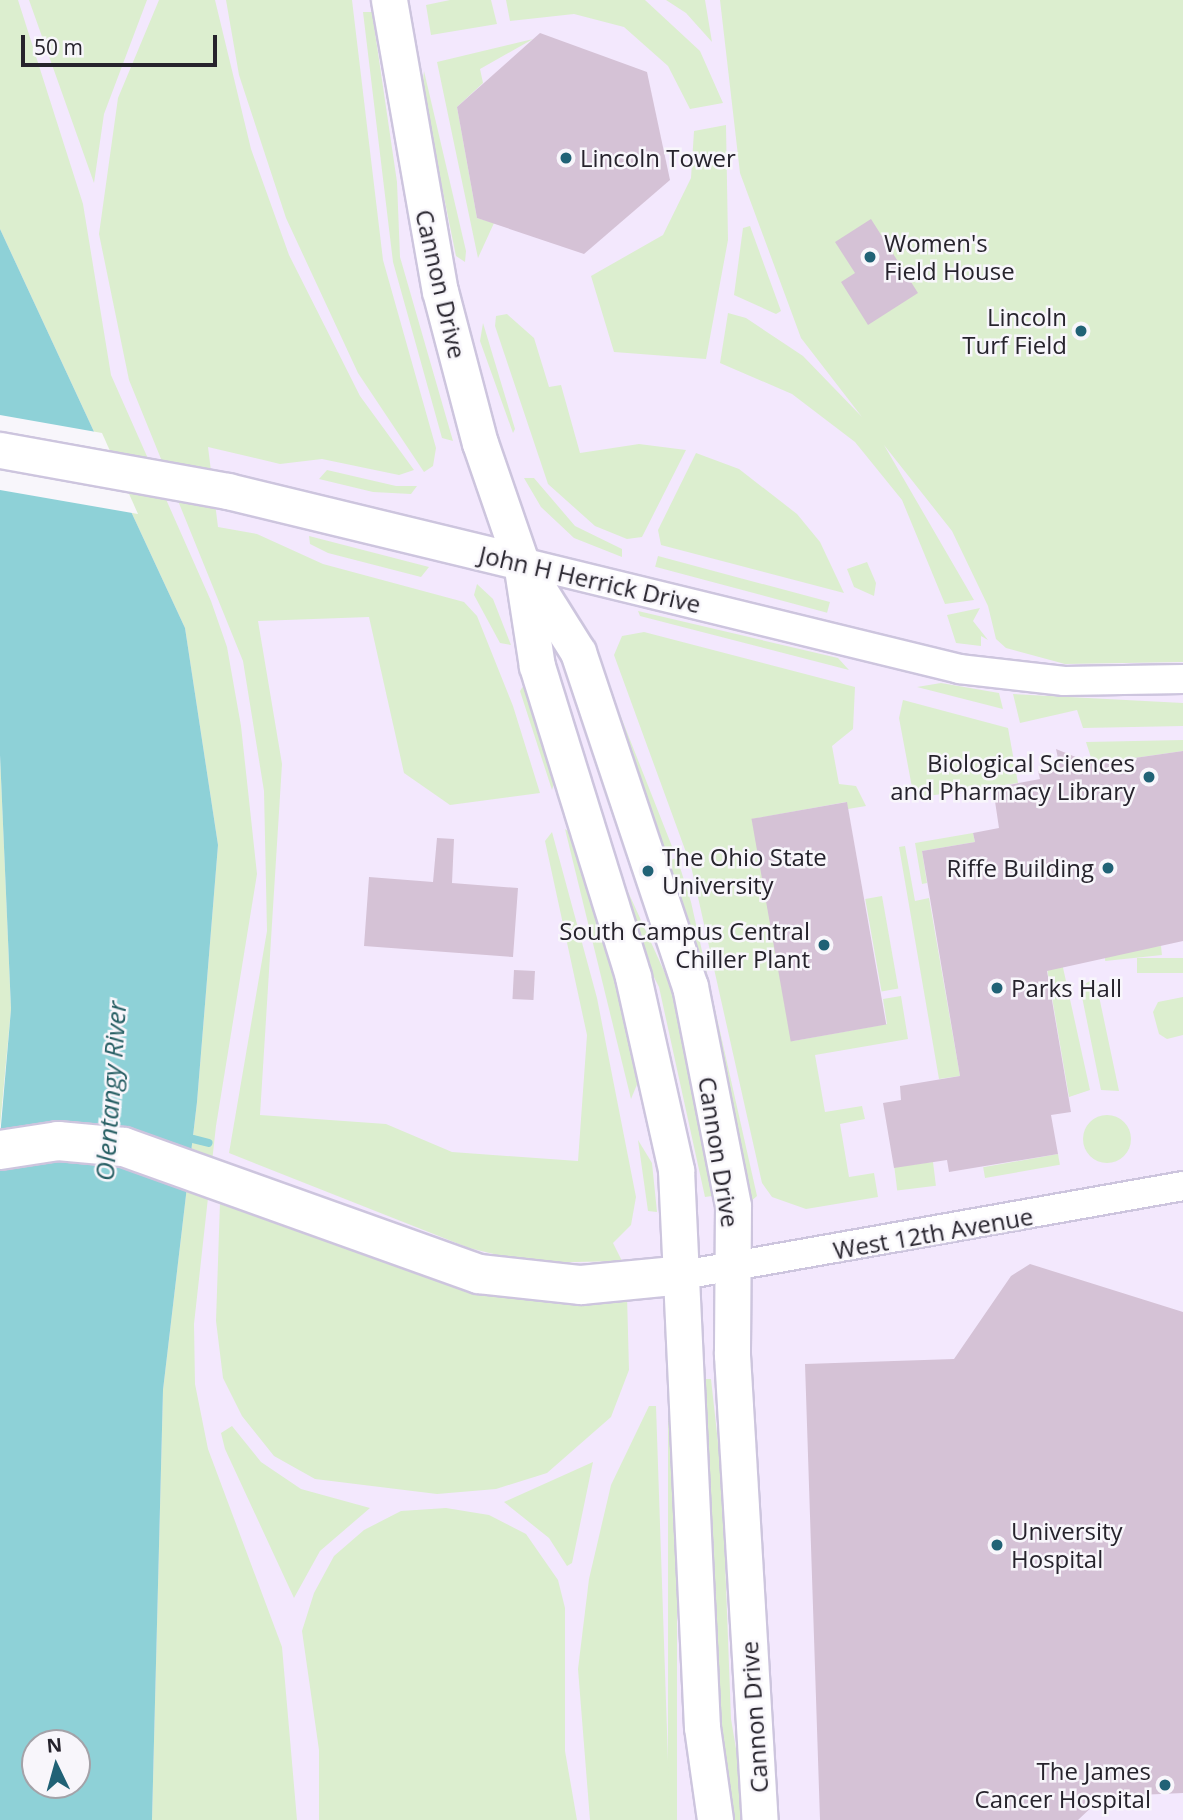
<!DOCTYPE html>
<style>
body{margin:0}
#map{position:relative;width:1183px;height:1820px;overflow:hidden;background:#f8f6fb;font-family:"Open Sans",sans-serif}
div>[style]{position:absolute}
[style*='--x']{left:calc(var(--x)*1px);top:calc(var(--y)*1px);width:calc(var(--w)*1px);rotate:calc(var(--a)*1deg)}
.education>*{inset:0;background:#f3e8fd}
.green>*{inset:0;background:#dceecf;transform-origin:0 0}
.round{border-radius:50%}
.water>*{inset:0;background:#8ed1d7}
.pier>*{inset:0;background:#f8f6fb}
.stream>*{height:8px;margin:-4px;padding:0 4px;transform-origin:4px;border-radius:4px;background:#8ed1d7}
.building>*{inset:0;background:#d5c2d6;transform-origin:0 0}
.roads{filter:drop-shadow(2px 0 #cdc5de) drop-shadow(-2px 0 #cdc5de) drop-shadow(0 2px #cdc5de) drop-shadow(0 -2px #cdc5de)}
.minor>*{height:28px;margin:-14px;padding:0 14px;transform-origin:14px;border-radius:14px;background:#fff}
.tertiary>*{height:35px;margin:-17.5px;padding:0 17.5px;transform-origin:17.5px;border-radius:17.5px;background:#fff}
.motorway>*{height:38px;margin:-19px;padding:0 19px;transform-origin:19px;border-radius:19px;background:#fff}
.dots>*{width:19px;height:19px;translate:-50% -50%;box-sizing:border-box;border:4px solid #f8f6fb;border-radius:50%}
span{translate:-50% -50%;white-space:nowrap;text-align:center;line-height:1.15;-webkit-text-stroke:5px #f8f6fb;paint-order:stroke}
.poi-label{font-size:24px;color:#26232c}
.left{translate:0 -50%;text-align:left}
.right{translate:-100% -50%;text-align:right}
.street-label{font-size:24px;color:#26232c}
.water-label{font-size:26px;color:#265e63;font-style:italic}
.north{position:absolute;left:21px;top:1729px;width:70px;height:70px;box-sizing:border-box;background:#f8f6fb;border:2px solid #a4a2a8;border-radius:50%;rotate:355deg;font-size:19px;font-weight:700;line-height:28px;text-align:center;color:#26232c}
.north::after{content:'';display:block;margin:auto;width:24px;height:32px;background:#216276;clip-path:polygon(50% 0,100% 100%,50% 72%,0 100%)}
.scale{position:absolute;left:21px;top:35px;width:196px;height:32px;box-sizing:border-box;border:4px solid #26232c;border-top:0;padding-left:9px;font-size:21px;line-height:24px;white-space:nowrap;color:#26232c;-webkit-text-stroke:5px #f8f6fb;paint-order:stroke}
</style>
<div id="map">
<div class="education">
<div style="clip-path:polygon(0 0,1183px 0,1183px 1820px,66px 1820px,77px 1785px,77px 1743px,0 457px)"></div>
</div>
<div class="green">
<div style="clip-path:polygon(0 0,18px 0,83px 204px,111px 375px,211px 601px,227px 647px,241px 726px,257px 874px,216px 1126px,194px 1324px,195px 1384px,208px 1449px,282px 1647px,297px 1820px,152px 1820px,163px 1390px,197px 1102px,218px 845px,185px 628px,0 229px)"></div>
<div style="clip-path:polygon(29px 0,147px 0,104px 114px,94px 183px)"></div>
<div style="clip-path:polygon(159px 0,215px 0,251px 149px,289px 255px,360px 396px,414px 470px,399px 475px,322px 459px,280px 464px,208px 447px,218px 527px,257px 534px,323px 564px,464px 602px,477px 616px,513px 706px,540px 793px,450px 805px,404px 773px,369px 617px,258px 621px,282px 764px,260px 1115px,386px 1124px,452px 1152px,578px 1161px,587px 1035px,545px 841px,552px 832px,597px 998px,636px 1197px,631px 1225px,613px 1243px,622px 1261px,530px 1263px,469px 1248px,229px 1153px,267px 931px,264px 791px,243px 661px,129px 380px,99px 234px,118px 98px)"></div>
<div style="clip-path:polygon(226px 0,352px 0,383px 260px,436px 448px,433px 466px,424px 472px,358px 373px,286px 218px,239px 75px)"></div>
<div style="clip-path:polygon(450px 0,491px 0,497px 24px,431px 35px,426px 5px)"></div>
<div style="clip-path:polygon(506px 0,645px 0,700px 51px,723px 103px,690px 109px,668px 66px,624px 27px,574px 14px,510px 21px)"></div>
<div style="clip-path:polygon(666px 0,705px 0,712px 42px,686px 13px)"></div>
<div style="clip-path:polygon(720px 0,1183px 0,1183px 662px,1065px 664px,1006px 648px,996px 639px,988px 606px,952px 531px,884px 445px,974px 600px,945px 604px,902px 500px,855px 442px,792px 394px,720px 363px,728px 313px,746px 318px,803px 356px,862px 417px,801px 338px,740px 173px)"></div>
<div style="clip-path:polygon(363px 12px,372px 12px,397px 182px,400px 257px,453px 441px,442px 438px,393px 262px)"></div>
<div style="clip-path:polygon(533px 39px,480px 69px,483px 83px,457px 107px,477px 218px,494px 223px,478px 258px,437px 62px)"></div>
<div style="clip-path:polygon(424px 71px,466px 251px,465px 262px,456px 256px,422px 89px)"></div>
<div style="clip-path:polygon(726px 125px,728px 240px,706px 359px,614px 352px,591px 276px,663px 235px,691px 178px,694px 131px)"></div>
<div style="clip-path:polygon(750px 226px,781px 311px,776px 314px,734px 295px,743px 228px)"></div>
<div style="clip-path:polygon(507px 314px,534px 338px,549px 387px,561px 385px,580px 453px,639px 444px,686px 450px,642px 537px,627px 539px,595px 526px,548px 484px,495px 326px,496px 316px)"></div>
<div style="clip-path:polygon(483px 323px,515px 429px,513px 433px,480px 341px)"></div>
<div style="clip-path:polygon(696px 453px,739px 469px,797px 514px,820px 542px,844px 593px,661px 545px,658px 530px)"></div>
<div style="clip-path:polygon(327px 470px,396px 486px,417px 486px,411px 494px,373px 492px,319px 479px)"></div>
<div style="clip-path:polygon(524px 478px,534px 478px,575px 526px,622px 549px,622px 557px,574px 538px,541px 507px)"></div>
<div style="clip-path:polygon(309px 536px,429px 567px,421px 577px,328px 553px,310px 544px)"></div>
<div style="left:658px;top:556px;width:178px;height:11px;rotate:15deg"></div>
<div style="clip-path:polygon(867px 562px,876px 583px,874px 596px,854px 587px,847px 569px)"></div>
<div style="clip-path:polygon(477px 584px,493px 599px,511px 645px,500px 643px,474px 595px)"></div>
<div style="clip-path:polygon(980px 608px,973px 621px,988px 640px,981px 636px,981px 646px,956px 643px,947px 615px)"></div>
<div style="clip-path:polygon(638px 611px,838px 658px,849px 670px,640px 616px)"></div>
<div style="clip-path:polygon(644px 632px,855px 687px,853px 729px,832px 746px,839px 784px,856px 786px,866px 806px,848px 809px,846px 802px,752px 819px,793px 1041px,887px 1024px,883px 999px,901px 996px,908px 1039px,815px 1055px,825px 1112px,862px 1106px,865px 1119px,840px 1124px,849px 1177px,874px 1173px,878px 1197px,806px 1209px,772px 1197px,762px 1183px,691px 866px,614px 655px,622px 636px)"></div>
<div style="clip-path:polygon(599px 661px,673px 849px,667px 852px,670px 860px,677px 858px,691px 902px,757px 1196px,750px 1202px,592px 663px)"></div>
<div style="clip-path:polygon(526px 682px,556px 777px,552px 790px,520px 691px)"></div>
<div style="clip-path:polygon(941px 683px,999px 693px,1003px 709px,917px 687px)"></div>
<div style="clip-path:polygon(1013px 694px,1183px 703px,1183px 726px,1083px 728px,1077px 710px,1020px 723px)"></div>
<div style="clip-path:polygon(903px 700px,1008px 728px,1018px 783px,914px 798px,899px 718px)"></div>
<div style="clip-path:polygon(1183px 740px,1183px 751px,1093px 764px,1086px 742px)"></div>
<div style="clip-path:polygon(0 755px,11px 1009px,0 1127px)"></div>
<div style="clip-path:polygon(565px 829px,575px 836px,605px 936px,638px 1082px,631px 1099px)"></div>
<div style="clip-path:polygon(973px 833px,975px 842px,922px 851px,927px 883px,922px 884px,915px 843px)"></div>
<div style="clip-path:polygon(905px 846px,915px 901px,929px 898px,960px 1076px,939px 1079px,899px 847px)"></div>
<div style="clip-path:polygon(615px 863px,669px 982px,690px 1059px,712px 1196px,705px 1197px,659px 987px,632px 934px)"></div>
<div style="clip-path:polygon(1047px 895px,1090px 1090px,1069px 1097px,1035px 898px)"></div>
<div style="left:882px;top:896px;width:94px;height:17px;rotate:80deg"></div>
<div style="left:1161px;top:946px;width:9px;height:57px;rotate:84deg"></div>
<div style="left:1183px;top:958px;width:15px;height:46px;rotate:90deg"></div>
<div style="clip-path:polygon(1093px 979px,1096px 982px,1119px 1091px,1101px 1090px,1080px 987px)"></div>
<div style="clip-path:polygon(1183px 997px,1183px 1035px,1167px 1039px,1159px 1034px,1153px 1012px,1158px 1002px)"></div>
<div class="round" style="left:1083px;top:1115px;width:48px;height:48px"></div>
<div style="clip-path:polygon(638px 1140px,652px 1163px,657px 1212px,648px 1211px)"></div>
<div style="left:1058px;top:1154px;width:11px;height:76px;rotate:80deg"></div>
<div style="left:933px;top:1162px;width:24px;height:39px;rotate:83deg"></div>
<div style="clip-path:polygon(220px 1202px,456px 1286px,627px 1295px,629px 1370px,611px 1417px,547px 1473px,496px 1489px,437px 1494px,315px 1479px,274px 1456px,242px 1416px,223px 1378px,216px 1321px)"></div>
<div style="left:668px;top:1368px;width:9px;height:452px"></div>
<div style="clip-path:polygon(705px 1379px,711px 1379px,722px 1479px,731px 1719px,748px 1820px,735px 1820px,718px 1722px)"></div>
<div style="clip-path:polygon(649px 1406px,656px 1406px,670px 1820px,590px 1820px,578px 1669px,589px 1579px,611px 1485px)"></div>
<div style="clip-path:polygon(232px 1426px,261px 1462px,301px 1489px,370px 1508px,320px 1551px,294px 1598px,225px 1449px,221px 1433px)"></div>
<div style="clip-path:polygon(593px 1462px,572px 1563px,567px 1566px,549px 1538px,504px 1502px)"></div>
<div style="clip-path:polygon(446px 1508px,489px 1515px,526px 1534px,558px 1580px,565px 1608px,565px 1751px,577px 1820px,319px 1820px,319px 1750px,302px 1631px,314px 1593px,334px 1556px,364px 1530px,401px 1511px)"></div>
</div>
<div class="water">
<div style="clip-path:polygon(evenodd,0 229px,185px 628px,218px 845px,197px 1102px,163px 1390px,152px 1820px,0 1820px,0 1137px,11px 1009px,0 755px,0 229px,35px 1743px,77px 1743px,77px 1785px,35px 1785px,35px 1743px)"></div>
</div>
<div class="pier">
<div style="clip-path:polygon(0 415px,102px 433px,138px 514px,0 490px)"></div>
</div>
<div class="stream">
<div style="--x:193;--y:1139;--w:16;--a:14"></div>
</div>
<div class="building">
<div style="clip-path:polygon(540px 33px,647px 72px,670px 180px,584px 254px,477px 218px,457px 107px)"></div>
<div style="clip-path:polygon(871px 219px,918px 293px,868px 325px,841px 282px,855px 273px,835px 242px)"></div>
<div style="clip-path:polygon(1056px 749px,1093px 764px,1183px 751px,1183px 941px,1047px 971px,1071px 1112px,1051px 1115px,1058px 1154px,949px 1172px,947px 1160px,894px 1168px,883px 1103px,901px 1100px,900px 1086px,960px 1076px,922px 851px,975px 842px,973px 833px,999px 828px,993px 788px,1040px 779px,1038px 771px,1060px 768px)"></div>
<div style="left:847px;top:802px;width:226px;height:97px;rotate:80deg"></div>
<div style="clip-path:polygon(437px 838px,454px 839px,452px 883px,518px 888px,513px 957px,364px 946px,369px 877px,433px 882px)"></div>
<div style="left:514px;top:970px;width:21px;height:29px;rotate:3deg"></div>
<div style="clip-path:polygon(1030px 1264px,1183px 1312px,1183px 1793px,1116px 1796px,1096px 1803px,1078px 1820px,820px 1820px,805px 1364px,954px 1359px,1011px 1276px)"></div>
</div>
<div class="roads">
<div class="minor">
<div style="--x:521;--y:562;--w:451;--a:13.7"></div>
<div style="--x:959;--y:669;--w:106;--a:6.5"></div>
<div style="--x:1064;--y:681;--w:119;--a:-1"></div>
<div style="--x:683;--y:1275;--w:508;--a:-10.09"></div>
</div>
<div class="tertiary">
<div style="--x:389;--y:0;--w:295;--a:80.1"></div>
<div style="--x:440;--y:291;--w:157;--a:75.3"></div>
<div style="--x:480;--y:443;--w:126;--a:71"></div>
<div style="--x:521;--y:562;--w:105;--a:81.3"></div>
<div style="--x:537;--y:666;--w:325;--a:72.8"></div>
<div style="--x:633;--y:977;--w:198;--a:77.4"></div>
<div style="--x:676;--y:1170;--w:558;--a:87.33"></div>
<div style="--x:702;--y:1727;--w:94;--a:82"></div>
<div style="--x:0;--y:450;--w:232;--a:10.2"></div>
<div style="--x:228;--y:491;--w:301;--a:13.6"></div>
<div style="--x:529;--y:574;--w:92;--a:57.9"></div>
<div style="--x:578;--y:652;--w:352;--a:71.5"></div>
<div style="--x:690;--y:986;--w:224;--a:78.9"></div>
<div style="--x:733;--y:1206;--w:149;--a:90.4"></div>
<div style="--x:732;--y:1355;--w:466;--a:86.6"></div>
</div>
<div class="motorway">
<div style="--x:0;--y:1150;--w:59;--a:-8.8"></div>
<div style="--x:58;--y:1141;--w:66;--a:5.2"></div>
<div style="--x:124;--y:1147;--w:377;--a:19.7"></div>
<div style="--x:479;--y:1274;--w:103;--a:6.2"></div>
<div style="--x:581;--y:1285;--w:102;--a:-5.6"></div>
</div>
</div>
<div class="dots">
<div style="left:566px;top:158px;background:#216276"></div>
<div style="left:870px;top:257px;background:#216276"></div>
<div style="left:1081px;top:331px;background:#216276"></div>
<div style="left:1149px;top:777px;background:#216276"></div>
<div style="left:1108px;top:868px;background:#216276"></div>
<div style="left:648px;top:871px;background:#216276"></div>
<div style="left:824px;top:945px;background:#216276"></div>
<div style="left:997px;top:988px;background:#216276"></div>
<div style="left:997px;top:1545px;background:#216276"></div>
<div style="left:1165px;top:1785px;background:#216276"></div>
</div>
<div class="poi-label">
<span class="left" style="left:580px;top:158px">Lincoln Tower</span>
<span class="left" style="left:884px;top:257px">Women's<br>Field House</span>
<span class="right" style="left:1067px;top:331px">Lincoln<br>Turf Field</span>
<span class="right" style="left:1135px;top:777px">Biological Sciences<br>and Pharmacy Library</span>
<span class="left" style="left:662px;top:871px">The Ohio State<br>University</span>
<span class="right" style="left:1094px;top:868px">Riffe Building</span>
<span class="right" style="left:810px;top:945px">South Campus Central<br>Chiller Plant</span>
<span class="left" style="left:1011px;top:988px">Parks Hall</span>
<span class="left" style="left:1011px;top:1545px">University<br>Hospital</span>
<span class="right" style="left:1151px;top:1785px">The James<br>Cancer Hospital</span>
</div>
<div class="street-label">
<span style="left:441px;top:284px;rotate:77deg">Cannon Drive</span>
<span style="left:590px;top:579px;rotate:13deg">John H Herrick Drive</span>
<span style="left:719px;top:1152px;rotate:81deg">Cannon Drive</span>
<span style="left:933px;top:1233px;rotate:-10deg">West 12th Avenue</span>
<span style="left:754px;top:1717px;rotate:-94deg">Cannon Drive</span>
</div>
<div class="water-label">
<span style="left:111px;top:1091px;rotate:-86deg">Olentangy River</span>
</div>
<div class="north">N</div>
<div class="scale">50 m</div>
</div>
